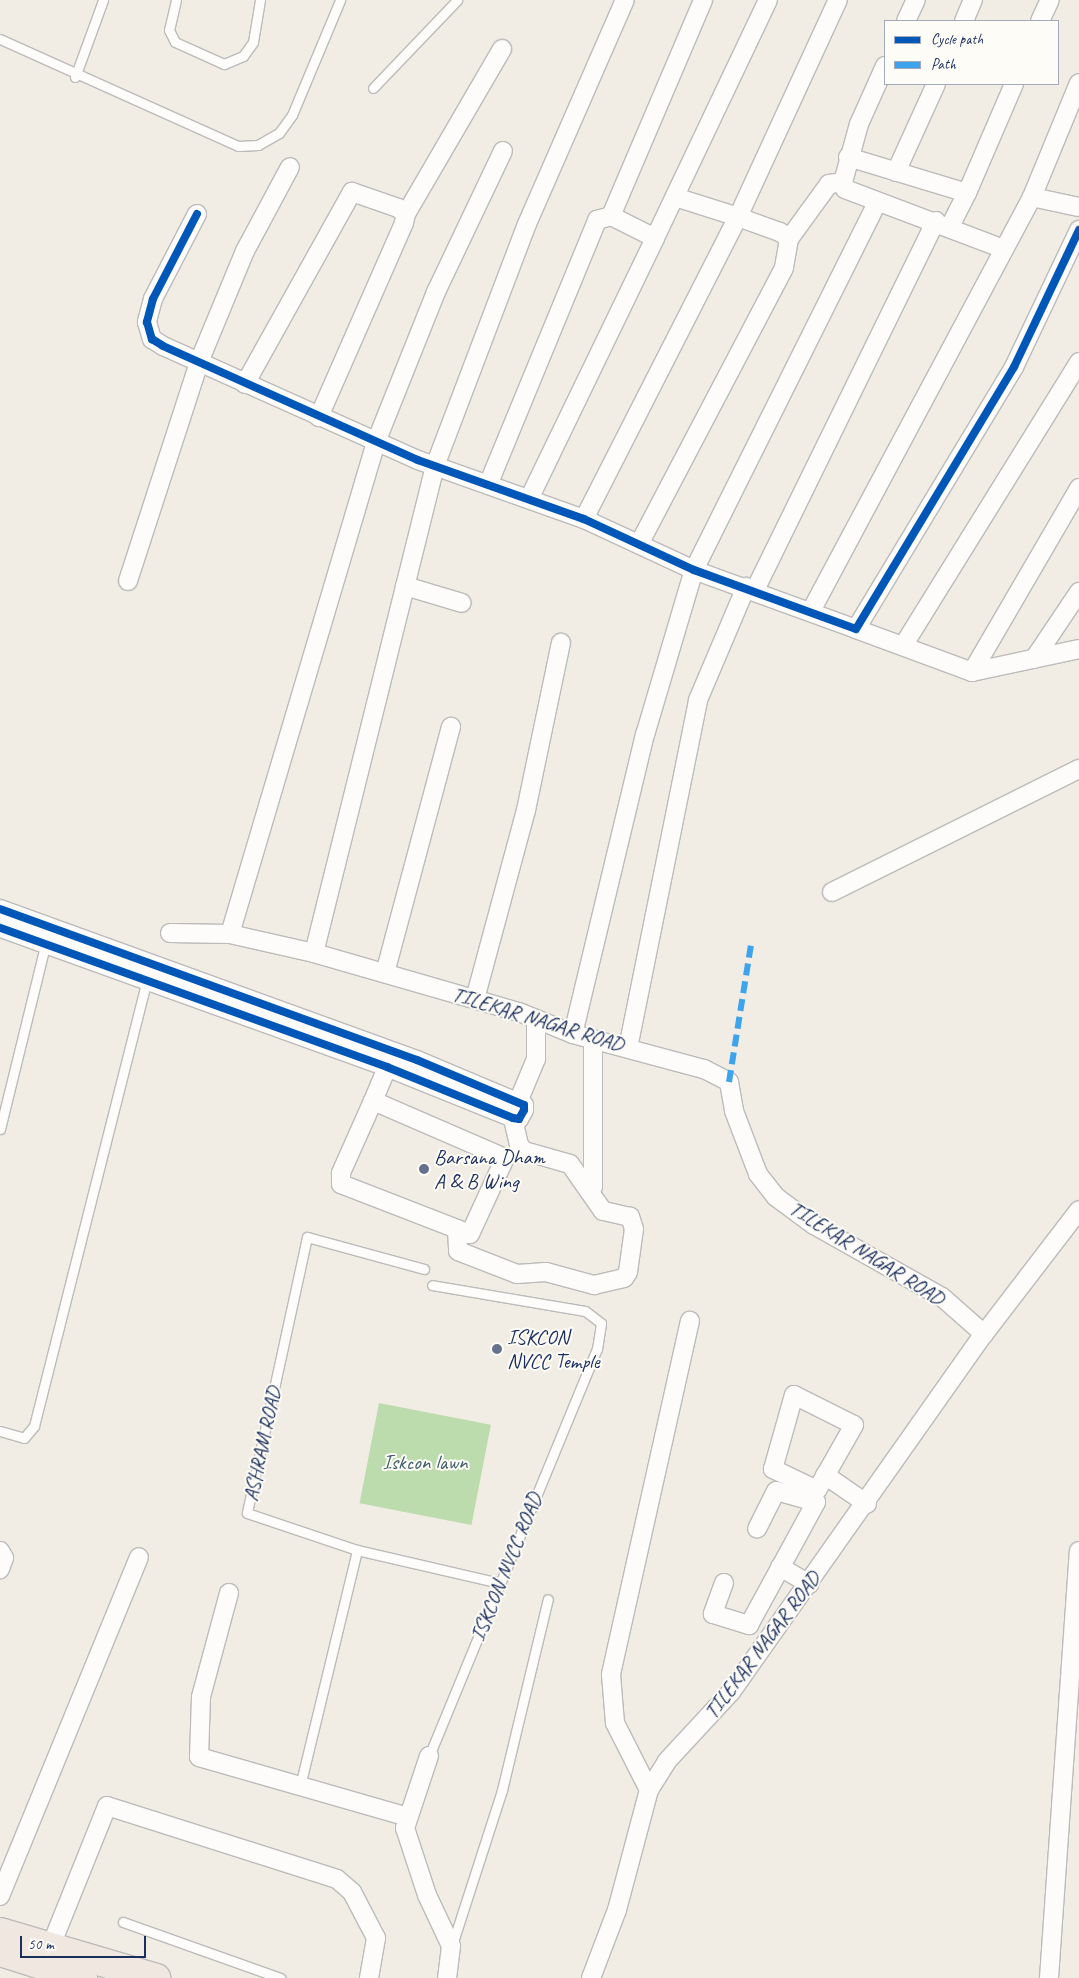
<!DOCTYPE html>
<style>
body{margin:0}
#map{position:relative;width:1079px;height:1978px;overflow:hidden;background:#f1ede4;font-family:Caveat,sans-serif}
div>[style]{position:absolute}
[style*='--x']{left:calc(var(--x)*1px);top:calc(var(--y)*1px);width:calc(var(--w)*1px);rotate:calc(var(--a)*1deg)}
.green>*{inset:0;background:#bddcae;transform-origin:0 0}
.roads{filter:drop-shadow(1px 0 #bcbbba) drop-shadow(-1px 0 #bcbbba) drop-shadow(0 1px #bcbbba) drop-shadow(0 -1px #bcbbba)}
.lane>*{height:9px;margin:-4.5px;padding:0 4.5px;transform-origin:4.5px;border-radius:4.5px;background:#fdfcfb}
.street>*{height:18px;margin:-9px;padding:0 9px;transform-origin:9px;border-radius:9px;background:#fdfcfb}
.highway>*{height:28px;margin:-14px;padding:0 14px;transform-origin:14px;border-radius:14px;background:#efe7e0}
.quiet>*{height:6px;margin-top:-3px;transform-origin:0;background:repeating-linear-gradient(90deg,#3da3ed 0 12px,transparent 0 18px)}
.cycleway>*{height:8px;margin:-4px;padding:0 4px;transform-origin:4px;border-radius:4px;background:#0057b8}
.dots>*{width:14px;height:14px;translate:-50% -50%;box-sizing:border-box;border:2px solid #fdfcf7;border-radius:50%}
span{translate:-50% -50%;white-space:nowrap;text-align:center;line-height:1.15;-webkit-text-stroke:4px #fdfcf7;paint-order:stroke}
.street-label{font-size:21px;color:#1b2f5e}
.poi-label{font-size:21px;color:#1b2f5e}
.left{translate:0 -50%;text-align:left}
.park-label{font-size:21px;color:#3f5f69}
.legend{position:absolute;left:884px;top:20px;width:175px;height:65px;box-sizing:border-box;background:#fdfcf7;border:1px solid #a3aaba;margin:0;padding:6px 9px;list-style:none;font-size:15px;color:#1b2f5e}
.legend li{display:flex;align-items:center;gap:10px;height:25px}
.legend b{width:25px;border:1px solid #a3aaba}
.scale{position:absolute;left:20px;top:1936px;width:126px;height:22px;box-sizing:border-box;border:2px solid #1b2f5e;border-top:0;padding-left:6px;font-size:15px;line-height:18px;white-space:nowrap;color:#1b2f5e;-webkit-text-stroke:4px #fdfcf7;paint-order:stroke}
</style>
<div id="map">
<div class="green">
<div style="left:379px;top:1403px;width:114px;height:102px;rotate:11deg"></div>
</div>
<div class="roads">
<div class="lane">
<div style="--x:176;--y:0;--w:31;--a:103"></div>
<div style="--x:169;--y:30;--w:13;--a:63"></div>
<div style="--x:175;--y:42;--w:54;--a:24.2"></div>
<div style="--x:224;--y:64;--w:21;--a:-23"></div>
<div style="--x:243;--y:56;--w:17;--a:-54"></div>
<div style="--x:253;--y:42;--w:43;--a:-80.5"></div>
<div style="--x:0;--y:39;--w:261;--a:24.2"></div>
<div style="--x:238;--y:146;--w:20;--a:-3"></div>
<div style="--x:258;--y:145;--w:24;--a:-30"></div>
<div style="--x:279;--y:133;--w:22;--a:-54"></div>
<div style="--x:292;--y:115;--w:125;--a:-67.3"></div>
<div style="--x:75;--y:77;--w:82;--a:-70"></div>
<div style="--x:373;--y:88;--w:122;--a:-46.3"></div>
<div style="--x:0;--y:1129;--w:193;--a:-76.2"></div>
<div style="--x:424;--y:1269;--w:121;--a:-164.7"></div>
<div style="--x:307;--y:1237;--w:282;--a:102.3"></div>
<div style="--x:247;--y:1513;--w:116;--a:18.6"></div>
<div style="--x:357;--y:1550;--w:147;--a:13"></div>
<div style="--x:0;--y:1431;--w:25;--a:16"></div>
<div style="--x:24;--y:1438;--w:16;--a:-50"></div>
<div style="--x:34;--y:1426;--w:462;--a:-75.8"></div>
<div style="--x:429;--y:1756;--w:440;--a:-67.6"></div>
<div style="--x:597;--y:1349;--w:26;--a:-81"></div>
<div style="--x:601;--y:1323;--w:20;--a:-143"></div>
<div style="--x:585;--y:1311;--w:155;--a:-170.4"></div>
<div style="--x:300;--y:1786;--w:243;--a:-76.4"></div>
<div style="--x:123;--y:1922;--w:167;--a:19.6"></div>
<div style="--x:452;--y:1945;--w:163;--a:-72.1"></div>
<div style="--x:502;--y:1790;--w:196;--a:-76.5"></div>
</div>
<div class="street">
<div style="--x:906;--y:21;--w:23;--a:-65"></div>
<div style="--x:964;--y:21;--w:23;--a:-67"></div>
<div style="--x:1040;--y:21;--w:23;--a:-65"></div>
<div style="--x:885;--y:66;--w:64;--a:114.1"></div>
<div style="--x:859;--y:124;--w:60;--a:105.4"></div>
<div style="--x:843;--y:182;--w:7;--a:74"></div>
<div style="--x:845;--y:189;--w:170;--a:20.7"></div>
<div style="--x:848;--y:157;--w:124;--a:16.8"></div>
<div style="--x:967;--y:193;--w:37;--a:117"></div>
<div style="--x:896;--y:172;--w:97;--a:-65.6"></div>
<div style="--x:967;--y:193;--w:119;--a:-66.7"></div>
<div style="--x:675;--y:197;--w:66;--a:17.6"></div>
<div style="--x:738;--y:217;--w:239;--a:-65.3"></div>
<div style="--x:1032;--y:197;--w:123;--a:-67.6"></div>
<div style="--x:197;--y:214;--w:96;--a:117.4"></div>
<div style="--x:153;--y:299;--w:24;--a:105"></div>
<div style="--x:147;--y:322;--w:18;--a:74"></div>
<div style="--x:152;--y:339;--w:13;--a:32"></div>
<div style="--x:163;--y:346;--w:279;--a:24.1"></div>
<div style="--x:418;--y:460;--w:176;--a:19.6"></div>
<div style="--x:584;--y:519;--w:121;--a:24.9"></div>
<div style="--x:694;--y:570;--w:172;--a:20"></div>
<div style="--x:856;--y:629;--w:306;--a:-58.9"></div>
<div style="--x:1014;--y:367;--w:152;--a:-64.6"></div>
<div style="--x:406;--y:214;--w:191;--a:-59.8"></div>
<div style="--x:655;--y:238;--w:263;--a:-64.6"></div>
<div style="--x:789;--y:239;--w:68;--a:-54"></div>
<div style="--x:829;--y:184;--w:14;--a:-8"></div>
<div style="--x:245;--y:384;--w:220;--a:-60.9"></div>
<div style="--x:352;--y:192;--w:49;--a:19.2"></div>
<div style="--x:398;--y:208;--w:10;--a:37"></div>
<div style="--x:406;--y:214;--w:9;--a:103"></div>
<div style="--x:404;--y:223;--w:212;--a:113.7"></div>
<div style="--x:488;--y:485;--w:287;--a:-67.6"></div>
<div style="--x:597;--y:220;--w:15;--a:-16"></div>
<div style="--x:529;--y:499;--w:290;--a:-64.2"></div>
<div style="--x:655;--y:238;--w:49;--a:-153.4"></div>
<div style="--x:611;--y:216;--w:235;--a:-66.9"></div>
<div style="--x:584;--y:519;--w:339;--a:-63"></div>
<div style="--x:738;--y:217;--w:45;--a:19.7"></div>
<div style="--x:780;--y:232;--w:11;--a:38"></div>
<div style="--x:789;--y:239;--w:29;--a:100"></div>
<div style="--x:784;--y:268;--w:312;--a:117.7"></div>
<div style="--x:128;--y:581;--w:230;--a:-72"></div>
<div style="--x:199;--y:362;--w:120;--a:-67.5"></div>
<div style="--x:245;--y:251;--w:95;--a:-61.8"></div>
<div style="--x:405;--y:586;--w:59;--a:16.6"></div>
<div style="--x:755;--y:590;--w:411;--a:-63.9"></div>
<div style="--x:811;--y:611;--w:469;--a:-61.9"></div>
<div style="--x:1032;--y:197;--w:48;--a:12"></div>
<div style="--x:856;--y:629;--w:124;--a:20.3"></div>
<div style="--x:972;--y:672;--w:109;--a:-12.1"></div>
<div style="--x:903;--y:646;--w:334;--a:-58.2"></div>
<div style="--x:1034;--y:659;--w:81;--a:-56.1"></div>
<div style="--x:972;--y:672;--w:213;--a:-59.8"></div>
<div style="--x:832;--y:892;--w:276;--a:-26.5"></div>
<div style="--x:0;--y:909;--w:443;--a:19.9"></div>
<div style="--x:417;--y:1060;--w:116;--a:22.8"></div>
<div style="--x:524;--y:1105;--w:5;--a:90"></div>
<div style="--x:524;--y:1110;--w:10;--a:119"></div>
<div style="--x:519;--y:1119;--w:6;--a:-171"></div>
<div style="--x:513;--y:1118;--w:136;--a:-158"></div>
<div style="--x:387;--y:1067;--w:411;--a:-160.2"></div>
<div style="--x:170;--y:933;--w:60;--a:1"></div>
<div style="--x:230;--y:934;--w:86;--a:12.7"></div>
<div style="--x:314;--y:953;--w:213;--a:16.1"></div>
<div style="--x:519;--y:1012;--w:58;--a:22.2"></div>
<div style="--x:573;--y:1034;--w:136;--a:15"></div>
<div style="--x:704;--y:1069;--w:28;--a:27"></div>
<div style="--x:729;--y:1082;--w:29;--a:80"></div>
<div style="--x:734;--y:1111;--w:67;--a:69.1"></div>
<div style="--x:758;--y:1174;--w:29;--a:52"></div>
<div style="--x:776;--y:1197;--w:47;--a:36.4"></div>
<div style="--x:814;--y:1225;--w:147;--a:29.4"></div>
<div style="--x:942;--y:1297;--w:56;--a:41.4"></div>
<div style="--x:230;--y:934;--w:513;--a:-73.47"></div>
<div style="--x:376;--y:442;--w:162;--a:-68.2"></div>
<div style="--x:436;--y:292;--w:156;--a:-64.6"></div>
<div style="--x:314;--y:953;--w:502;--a:-76.05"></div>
<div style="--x:435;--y:466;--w:259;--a:-69.2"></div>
<div style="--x:527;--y:224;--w:244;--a:-66.4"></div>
<div style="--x:385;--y:973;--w:255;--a:-75"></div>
<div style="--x:475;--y:999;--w:196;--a:-74.9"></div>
<div style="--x:526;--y:810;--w:171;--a:-78.2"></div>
<div style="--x:573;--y:1034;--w:308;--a:-76.5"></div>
<div style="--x:645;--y:735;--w:172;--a:-73.5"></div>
<div style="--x:694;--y:570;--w:410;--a:-63.5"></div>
<div style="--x:593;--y:1039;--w:148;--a:90"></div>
<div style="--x:628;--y:1048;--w:355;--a:-78.6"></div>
<div style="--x:698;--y:700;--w:123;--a:-67"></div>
<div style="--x:373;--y:1101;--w:79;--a:114"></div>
<div style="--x:341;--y:1173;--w:11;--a:90"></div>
<div style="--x:341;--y:1184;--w:138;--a:21.2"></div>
<div style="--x:470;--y:1234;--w:84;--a:-65.3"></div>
<div style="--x:505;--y:1158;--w:144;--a:-156.6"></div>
<div style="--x:373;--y:1101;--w:49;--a:-67.1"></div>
<div style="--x:518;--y:1102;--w:47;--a:-67.3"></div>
<div style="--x:536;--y:1059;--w:39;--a:-90"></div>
<div style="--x:457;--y:1229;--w:22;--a:87"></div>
<div style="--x:458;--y:1251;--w:63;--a:21.3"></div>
<div style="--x:517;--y:1274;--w:29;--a:-4"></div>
<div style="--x:546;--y:1272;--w:50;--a:15.2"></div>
<div style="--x:594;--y:1285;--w:31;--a:-13"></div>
<div style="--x:624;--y:1278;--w:7;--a:-56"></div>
<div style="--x:628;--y:1272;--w:43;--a:-82.1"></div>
<div style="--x:634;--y:1229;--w:13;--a:-108"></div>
<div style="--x:630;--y:1217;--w:28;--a:-167"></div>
<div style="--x:603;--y:1211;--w:57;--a:-125.1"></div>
<div style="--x:570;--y:1164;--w:48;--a:-164.2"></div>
<div style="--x:524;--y:1151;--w:8;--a:-130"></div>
<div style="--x:519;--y:1145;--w:28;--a:-103"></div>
<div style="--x:794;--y:1395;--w:67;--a:26.6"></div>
<div style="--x:854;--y:1425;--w:75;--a:119.6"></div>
<div style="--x:817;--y:1490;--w:49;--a:-154.5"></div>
<div style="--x:773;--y:1469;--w:77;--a:-74.2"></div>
<div style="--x:825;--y:1475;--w:51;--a:34.6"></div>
<div style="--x:0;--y:1551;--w:8;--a:60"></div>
<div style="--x:4;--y:1558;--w:12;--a:110"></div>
<div style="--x:780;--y:1567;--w:34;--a:30"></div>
<div style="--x:724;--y:1583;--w:33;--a:110"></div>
<div style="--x:713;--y:1614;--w:38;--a:17"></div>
<div style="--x:749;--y:1625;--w:140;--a:-61.4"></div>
<div style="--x:816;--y:1502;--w:41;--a:-164.6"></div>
<div style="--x:776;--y:1491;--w:42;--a:116.6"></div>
<div style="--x:229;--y:1593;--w:108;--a:105.1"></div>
<div style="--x:201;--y:1697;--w:60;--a:91.9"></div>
<div style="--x:199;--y:1757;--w:217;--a:16"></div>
<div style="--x:429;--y:1756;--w:76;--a:108.4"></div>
<div style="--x:405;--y:1828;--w:71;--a:71.8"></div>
<div style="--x:427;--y:1895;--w:56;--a:64.8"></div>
<div style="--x:451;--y:1946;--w:32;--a:97"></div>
<div style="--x:649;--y:1790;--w:75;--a:-116.9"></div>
<div style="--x:615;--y:1723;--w:49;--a:-94.7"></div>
<div style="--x:611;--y:1674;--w:362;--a:-77.4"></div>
<div style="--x:0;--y:1896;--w:366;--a:-67.7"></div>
<div style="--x:50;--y:1948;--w:153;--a:-68.1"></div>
<div style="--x:107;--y:1806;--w:241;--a:17.6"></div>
<div style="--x:337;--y:1879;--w:20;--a:41"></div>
<div style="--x:352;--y:1892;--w:52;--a:62.4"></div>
<div style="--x:376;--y:1938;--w:41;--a:99.9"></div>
<div style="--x:591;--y:1978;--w:73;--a:-69.1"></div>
<div style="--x:617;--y:1910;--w:124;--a:-75.1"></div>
<div style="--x:649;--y:1790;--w:34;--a:-58"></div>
<div style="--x:667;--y:1761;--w:94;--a:-47.2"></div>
<div style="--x:731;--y:1692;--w:438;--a:-54.8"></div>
<div style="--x:984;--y:1334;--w:156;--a:-52.5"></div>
<div style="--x:1049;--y:1978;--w:428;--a:-86"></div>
</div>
<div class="highway">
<div style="--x:0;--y:1932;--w:163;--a:16.4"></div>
<div style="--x:0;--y:1952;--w:87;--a:17.4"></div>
</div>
</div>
<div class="quiet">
<div style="--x:729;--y:1082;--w:139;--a:-80.9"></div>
</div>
<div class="cycleway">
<div style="--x:197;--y:214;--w:96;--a:117.4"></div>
<div style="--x:153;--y:299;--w:24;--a:105"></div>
<div style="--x:147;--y:322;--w:18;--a:74"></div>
<div style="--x:152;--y:339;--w:13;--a:32"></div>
<div style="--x:163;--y:346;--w:279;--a:24.1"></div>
<div style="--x:418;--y:460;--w:176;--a:19.6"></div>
<div style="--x:584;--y:519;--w:121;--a:24.9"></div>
<div style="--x:694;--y:570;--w:172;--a:20"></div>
<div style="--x:856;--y:629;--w:306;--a:-58.9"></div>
<div style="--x:1014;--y:367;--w:152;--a:-64.6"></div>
<div style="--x:0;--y:909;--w:443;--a:19.9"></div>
<div style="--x:417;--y:1060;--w:116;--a:22.8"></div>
<div style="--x:524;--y:1105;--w:5;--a:90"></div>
<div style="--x:524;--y:1110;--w:10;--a:119"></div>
<div style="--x:519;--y:1119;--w:6;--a:-171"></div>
<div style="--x:513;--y:1118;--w:136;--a:-158"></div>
<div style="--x:387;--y:1067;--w:411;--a:-160.2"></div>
</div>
<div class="dots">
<div style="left:424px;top:1169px;background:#66728d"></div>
<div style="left:497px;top:1349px;background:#66728d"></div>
</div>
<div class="street-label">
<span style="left:538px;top:1019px;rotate:17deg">TILEKAR NAGAR ROAD</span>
<span style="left:867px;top:1253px;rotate:32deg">TILEKAR NAGAR ROAD</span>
<span style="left:262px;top:1444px;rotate:-78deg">ASHRAM ROAD</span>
<span style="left:506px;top:1567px;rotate:-68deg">ISKCON NVCC ROAD</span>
<span style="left:762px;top:1645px;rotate:-53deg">TILEKAR NAGAR ROAD</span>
</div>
<div class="poi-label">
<span class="left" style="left:434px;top:1169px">Barsana Dham<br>A &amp; B Wing</span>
<span class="left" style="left:507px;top:1349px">ISKCON<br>NVCC Temple</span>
</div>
<div class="park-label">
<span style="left:425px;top:1462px">Iskcon lawn</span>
</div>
<ul class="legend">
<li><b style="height:6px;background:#0057b8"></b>Cycle path</li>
<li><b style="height:6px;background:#3da3ed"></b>Path</li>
</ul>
<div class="scale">50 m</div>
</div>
